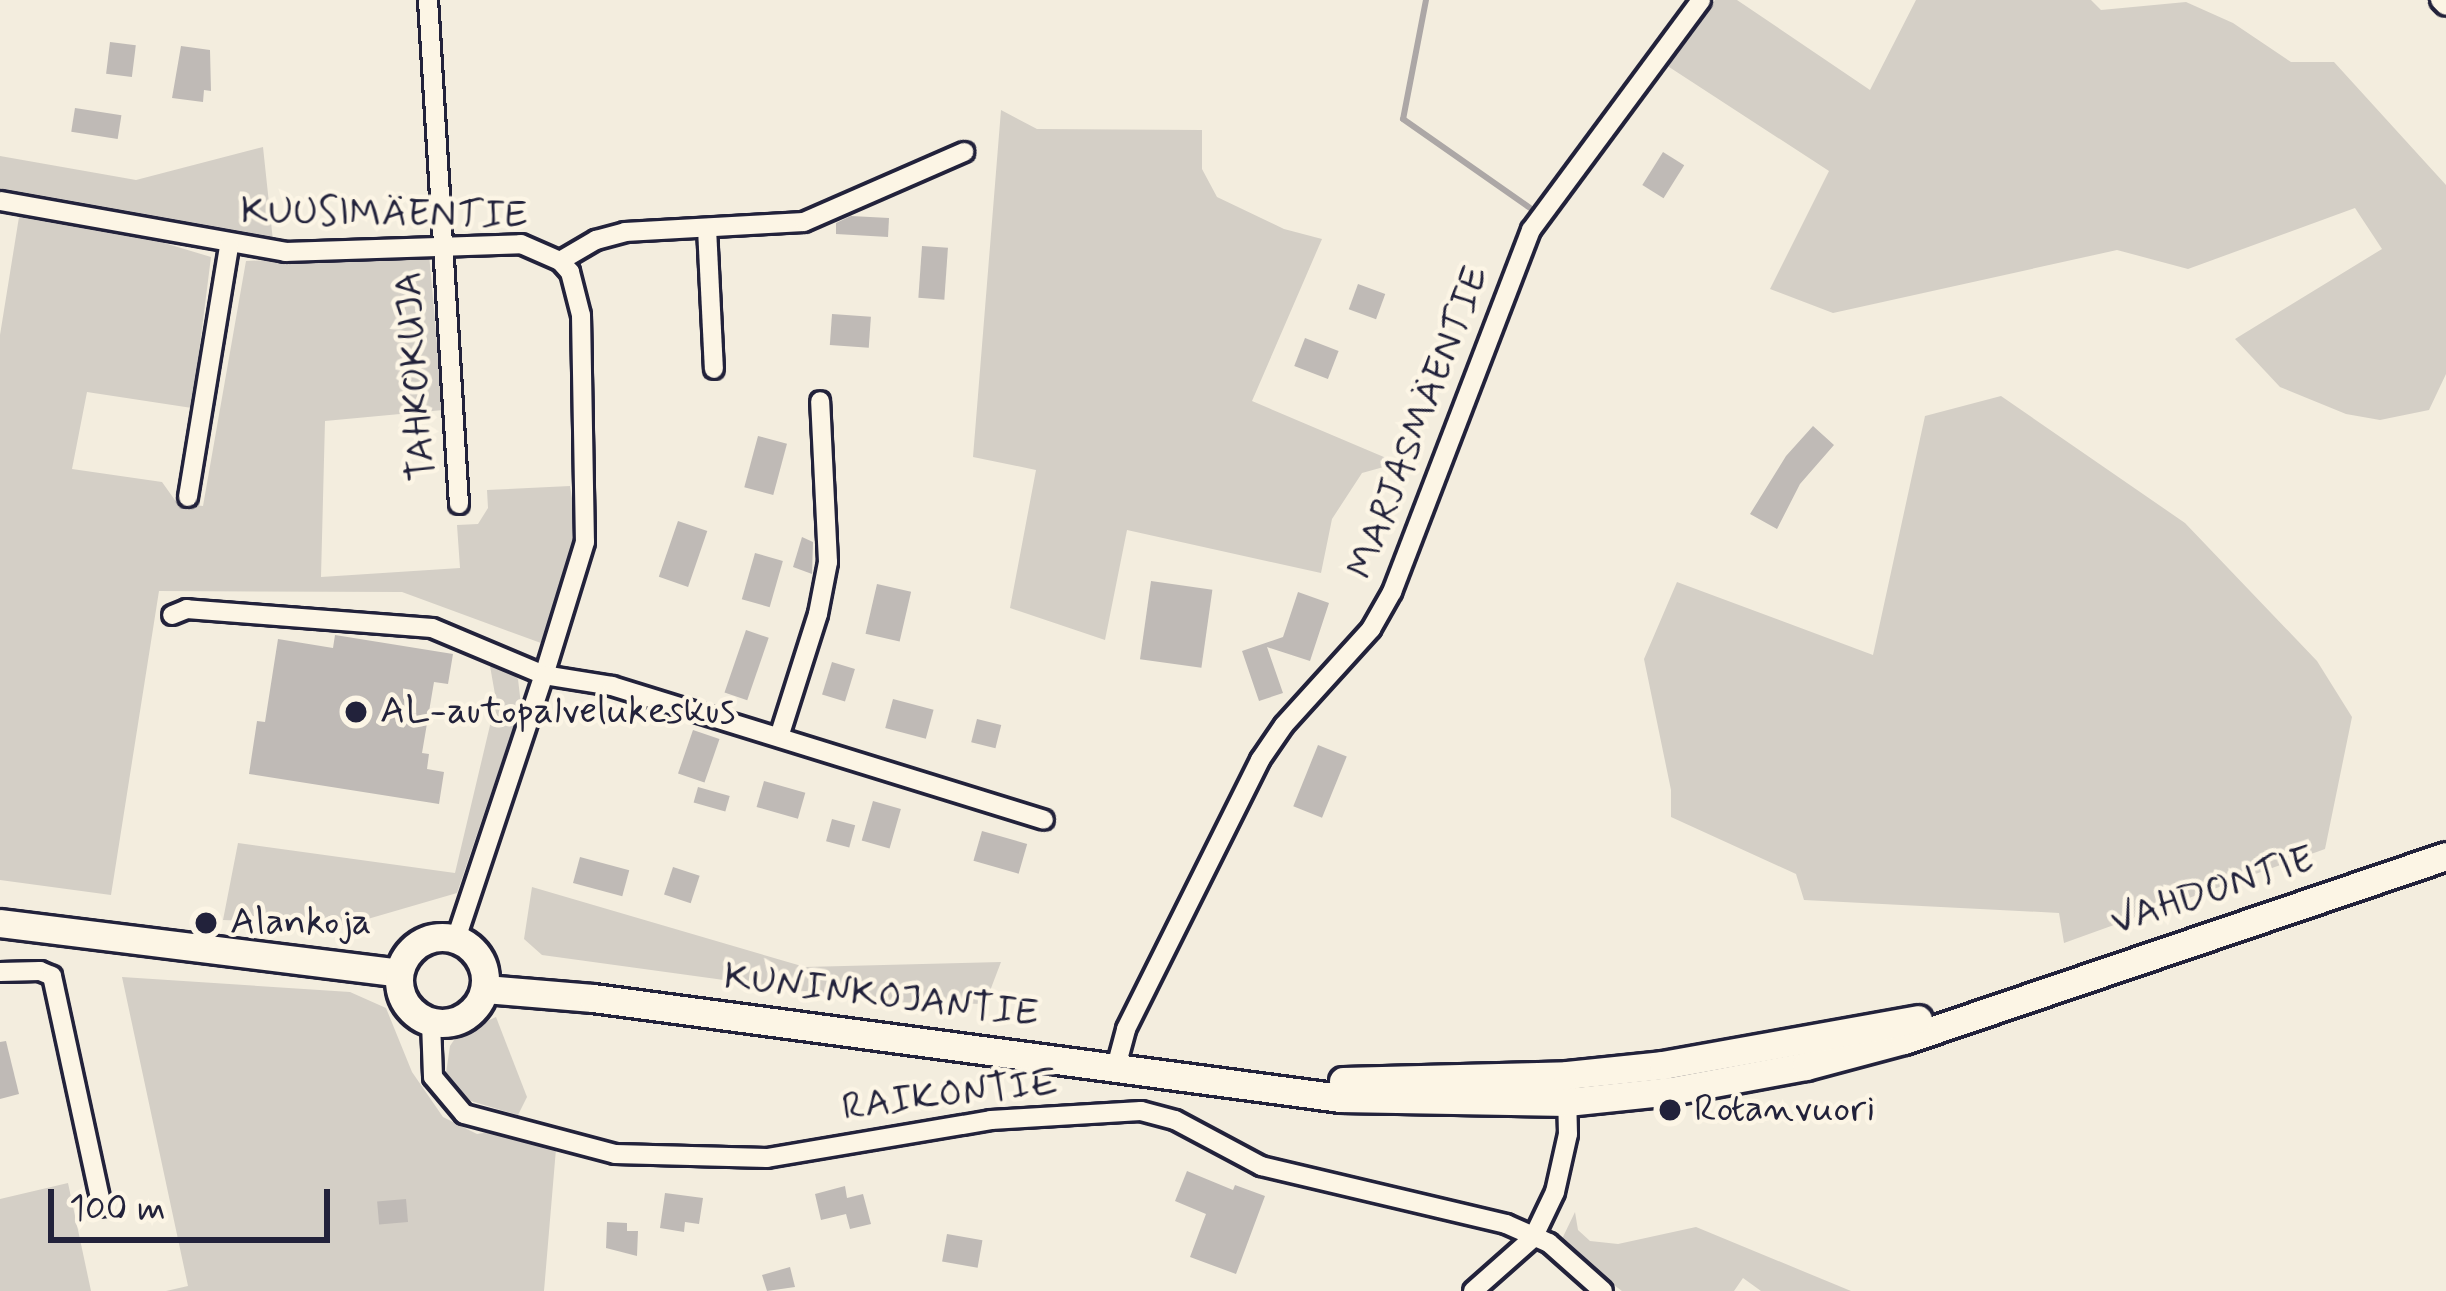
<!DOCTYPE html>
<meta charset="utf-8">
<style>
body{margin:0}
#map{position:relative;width:2446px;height:1291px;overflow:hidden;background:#f3edde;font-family:Mynerve,sans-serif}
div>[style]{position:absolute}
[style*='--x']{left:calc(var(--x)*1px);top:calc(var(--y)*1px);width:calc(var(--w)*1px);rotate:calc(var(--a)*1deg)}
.green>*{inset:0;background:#d4cfc6}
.stream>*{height:6px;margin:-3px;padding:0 3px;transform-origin:3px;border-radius:3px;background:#aca7a6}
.building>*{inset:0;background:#bfbab6;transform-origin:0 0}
.roads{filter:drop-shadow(3px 0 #22223b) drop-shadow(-3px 0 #22223b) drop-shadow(0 3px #22223b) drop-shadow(0 -3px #22223b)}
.minor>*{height:18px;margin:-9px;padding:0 9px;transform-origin:9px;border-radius:9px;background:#fcf5e5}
.secondary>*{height:27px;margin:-13.5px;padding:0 13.5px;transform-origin:13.5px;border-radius:13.5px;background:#fcf5e5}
.secondary>.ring{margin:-13.5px;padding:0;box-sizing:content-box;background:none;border:27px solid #fcf5e5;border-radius:50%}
.dots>*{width:33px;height:33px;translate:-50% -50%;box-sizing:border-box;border:6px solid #fcf5e5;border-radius:50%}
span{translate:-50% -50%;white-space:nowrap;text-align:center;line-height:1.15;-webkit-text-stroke:9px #fcf5e5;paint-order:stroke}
.street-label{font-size:39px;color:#22223b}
.poi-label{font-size:39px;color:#22223b}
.left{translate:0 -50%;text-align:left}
.scale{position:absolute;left:48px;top:1189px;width:282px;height:54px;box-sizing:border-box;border:6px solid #22223b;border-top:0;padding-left:15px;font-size:36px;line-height:42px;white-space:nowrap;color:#22223b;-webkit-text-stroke:9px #fcf5e5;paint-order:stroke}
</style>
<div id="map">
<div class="green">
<div style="clip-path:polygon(1715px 0,1737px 0,1870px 90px,1916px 0,2091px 0,2101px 10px,2186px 2px,2233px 23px,2291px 62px,2334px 62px,2446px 185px,2446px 374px,2429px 410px,2380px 420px,2346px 414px,2280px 387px,2235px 339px,2382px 249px,2355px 208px,2188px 269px,2117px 250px,1833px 313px,1770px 289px,1829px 171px,1666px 65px)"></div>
<div style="clip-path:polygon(1001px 110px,1037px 129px,1202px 130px,1202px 169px,1217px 197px,1284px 229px,1322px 239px,1252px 401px,1398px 463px,1362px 473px,1332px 519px,1321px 573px,1127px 530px,1105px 640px,1010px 608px,1036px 470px,973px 457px)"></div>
<div style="clip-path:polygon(263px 147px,273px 241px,0 189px,0 156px,136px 180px)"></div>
<div style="clip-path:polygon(19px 217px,161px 242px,211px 257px,192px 408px,87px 392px,72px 469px,162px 482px,177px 503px,203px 506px,246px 261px,429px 254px,443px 410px,325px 421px,321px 577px,460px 568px,457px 525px,478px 524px,488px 508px,487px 490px,570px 486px,579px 541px,541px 643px,402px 592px,159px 591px,111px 895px,0 880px,0 335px)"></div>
<div style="clip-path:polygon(2001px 396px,2185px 523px,2317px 661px,2352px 717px,2325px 849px,2064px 943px,2059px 913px,1804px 900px,1796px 874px,1671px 817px,1671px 790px,1644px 659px,1677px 582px,1873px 655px,1925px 416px)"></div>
<div style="clip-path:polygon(502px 665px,518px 679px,521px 705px,457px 893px,347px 925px,223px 920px,238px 843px,455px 873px,496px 700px,490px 666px)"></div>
<div style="clip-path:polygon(532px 887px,805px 967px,1001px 962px,985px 1004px,884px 1002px,542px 955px,524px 939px)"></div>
<div style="clip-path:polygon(122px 977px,350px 992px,386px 1008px,412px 1072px,443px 1117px,477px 1134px,519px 1127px,557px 1137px,544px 1291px,166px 1291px,188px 1286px)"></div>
<div style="clip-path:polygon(496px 1017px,527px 1097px,518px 1115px,464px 1099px,446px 1073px,450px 1046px,458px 1034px)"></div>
<div style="clip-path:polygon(68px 1183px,91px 1291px,0 1291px,0 1199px)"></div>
<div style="clip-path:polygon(1575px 1212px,1578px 1230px,1590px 1241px,1618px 1244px,1696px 1227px,1851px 1291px,1761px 1291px,1743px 1278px,1734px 1291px,1622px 1291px,1571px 1253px,1562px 1239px)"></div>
</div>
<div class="stream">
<div style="--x:1426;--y:0;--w:121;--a:100.9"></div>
<div style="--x:1403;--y:119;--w:155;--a:35"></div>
</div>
<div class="building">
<div style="left:110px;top:42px;width:26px;height:32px;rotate:7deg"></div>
<div style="clip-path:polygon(181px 46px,210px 50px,211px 91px,204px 90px,203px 102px,172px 98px)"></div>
<div style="left:75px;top:108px;width:47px;height:24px;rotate:9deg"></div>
<div style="left:1663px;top:152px;width:25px;height:39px;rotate:32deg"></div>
<div style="clip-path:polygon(851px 216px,889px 218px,888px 237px,836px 234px,836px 223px)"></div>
<div style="left:922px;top:246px;width:26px;height:52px;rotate:4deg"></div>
<div style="left:1358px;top:284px;width:29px;height:27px;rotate:20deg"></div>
<div style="left:832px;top:314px;width:39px;height:31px;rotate:4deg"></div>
<div style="left:1305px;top:338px;width:36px;height:30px;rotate:21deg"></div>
<div style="clip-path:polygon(1813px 426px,1834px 445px,1800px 484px,1777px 529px,1750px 514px,1786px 456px)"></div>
<div style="left:758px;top:436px;width:30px;height:53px;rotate:15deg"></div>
<div style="left:678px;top:521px;width:31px;height:59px;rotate:19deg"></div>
<div style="clip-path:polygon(802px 537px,813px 542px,812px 574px,793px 567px)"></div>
<div style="left:755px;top:553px;width:29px;height:48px;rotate:16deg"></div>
<div style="left:1151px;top:581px;width:62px;height:79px;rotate:8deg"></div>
<div style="left:877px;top:584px;width:35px;height:51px;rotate:13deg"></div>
<div style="clip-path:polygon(1298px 592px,1329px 603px,1310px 661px,1267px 647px,1283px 693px,1259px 701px,1242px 651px,1283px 637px)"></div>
<div style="left:746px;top:630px;width:24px;height:66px;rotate:19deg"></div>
<div style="clip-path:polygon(335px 635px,453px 654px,448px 684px,434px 682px,422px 753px,429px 754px,427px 769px,444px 772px,439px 804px,249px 774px,257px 721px,265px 722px,278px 639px,333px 648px)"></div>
<div style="left:832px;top:662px;width:24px;height:34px;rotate:17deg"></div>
<div style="left:893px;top:699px;width:42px;height:30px;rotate:15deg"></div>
<div style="left:977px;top:719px;width:25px;height:24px;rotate:14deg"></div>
<div style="left:693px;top:730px;width:28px;height:46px;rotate:19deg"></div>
<div style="left:1318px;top:745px;width:31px;height:66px;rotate:22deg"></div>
<div style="left:764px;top:781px;width:43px;height:27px;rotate:16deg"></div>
<div style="left:698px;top:787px;width:33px;height:16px;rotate:16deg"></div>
<div style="left:873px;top:801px;width:29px;height:41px;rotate:16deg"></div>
<div style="left:832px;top:819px;width:24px;height:23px;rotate:15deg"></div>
<div style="left:982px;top:831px;width:47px;height:31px;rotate:16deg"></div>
<div style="left:580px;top:857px;width:51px;height:27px;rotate:15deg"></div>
<div style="left:673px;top:867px;width:28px;height:29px;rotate:18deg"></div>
<div style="clip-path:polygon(6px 1041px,19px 1094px,0 1099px,0 1042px)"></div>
<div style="clip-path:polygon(1187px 1171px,1233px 1190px,1235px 1185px,1265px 1196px,1236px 1274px,1190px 1257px,1206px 1214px,1175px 1201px)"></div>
<div style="clip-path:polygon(845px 1186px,847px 1198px,863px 1194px,871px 1224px,850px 1229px,846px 1214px,821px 1220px,815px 1194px)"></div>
<div style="clip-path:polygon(665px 1193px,703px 1198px,699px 1224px,685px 1222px,684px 1232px,660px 1228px)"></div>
<div style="left:406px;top:1199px;width:23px;height:29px;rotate:85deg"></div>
<div style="clip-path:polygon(607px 1222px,627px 1223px,627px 1231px,638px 1231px,637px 1256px,606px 1248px)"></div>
<div style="left:947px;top:1234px;width:36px;height:28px;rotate:10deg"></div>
<div style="clip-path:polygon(790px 1267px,795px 1287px,767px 1291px,762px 1275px)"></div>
</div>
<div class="roads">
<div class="minor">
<div style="--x:428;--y:0;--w:505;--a:86.48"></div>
<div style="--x:2440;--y:0;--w:8;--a:45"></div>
<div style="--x:0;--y:201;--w:290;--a:10.1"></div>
<div style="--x:285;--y:252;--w:236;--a:-1.9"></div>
<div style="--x:521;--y:244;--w:43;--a:23.6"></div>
<div style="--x:560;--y:261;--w:15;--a:48"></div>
<div style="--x:570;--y:272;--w:44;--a:75.7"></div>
<div style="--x:581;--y:315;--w:227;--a:89"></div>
<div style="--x:585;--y:542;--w:139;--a:107.1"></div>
<div style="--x:544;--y:675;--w:121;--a:-157.2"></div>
<div style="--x:432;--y:628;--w:246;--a:-175.6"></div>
<div style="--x:187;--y:609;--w:16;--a:158"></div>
<div style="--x:707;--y:228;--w:141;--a:87.2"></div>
<div style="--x:560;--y:261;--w:42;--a:-30.3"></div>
<div style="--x:596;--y:240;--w:30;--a:-15"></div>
<div style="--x:625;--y:232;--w:179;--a:-3.2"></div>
<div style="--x:804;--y:222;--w:175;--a:-23.6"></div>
<div style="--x:188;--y:497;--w:254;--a:-80.7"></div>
<div style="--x:779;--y:737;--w:129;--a:-72.4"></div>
<div style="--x:818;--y:614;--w:53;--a:-79.1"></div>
<div style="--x:828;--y:562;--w:161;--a:-92.8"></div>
<div style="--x:456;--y:939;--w:278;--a:-71.6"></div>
<div style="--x:544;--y:675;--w:69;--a:9.2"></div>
<div style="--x:612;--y:686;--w:452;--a:17.2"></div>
<div style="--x:0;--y:972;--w:40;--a:-1.4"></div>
<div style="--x:40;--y:971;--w:13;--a:23"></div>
<div style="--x:52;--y:976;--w:236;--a:77.8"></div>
<div style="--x:431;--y:1022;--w:55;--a:87.9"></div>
<div style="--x:433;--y:1077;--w:48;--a:50"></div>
<div style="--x:464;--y:1114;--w:156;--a:14.8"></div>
<div style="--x:615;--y:1154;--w:152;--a:1.5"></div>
<div style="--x:767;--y:1158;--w:227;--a:-9.6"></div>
<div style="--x:991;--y:1120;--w:150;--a:-3.4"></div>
<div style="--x:1141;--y:1111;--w:35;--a:15"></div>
<div style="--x:1175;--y:1120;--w:98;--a:28.1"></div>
<div style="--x:1261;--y:1166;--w:252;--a:13.3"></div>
<div style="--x:1506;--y:1224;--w:47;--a:23.8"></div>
<div style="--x:1549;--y:1243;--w:72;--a:41.6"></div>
<div style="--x:1116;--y:1067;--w:39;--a:-75"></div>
<div style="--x:1126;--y:1029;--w:301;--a:-63.5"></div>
<div style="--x:1260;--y:760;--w:42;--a:-55.6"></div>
<div style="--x:1284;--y:725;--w:130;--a:-47.8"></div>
<div style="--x:1371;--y:629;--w:43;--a:-60.4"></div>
<div style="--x:1392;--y:592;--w:388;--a:-69"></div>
<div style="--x:1531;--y:230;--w:286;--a:-53.5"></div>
<div style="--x:1473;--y:1291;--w:80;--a:-41.5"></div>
<div style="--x:1533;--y:1238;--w:51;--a:-64.4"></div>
<div style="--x:1555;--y:1192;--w:59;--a:-77.4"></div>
<div style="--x:1568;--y:1134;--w:42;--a:-91.4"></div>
</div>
<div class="secondary">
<div style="--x:0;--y:923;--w:402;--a:7.1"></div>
<div class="ring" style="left:399px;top:937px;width:59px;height:59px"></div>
<div style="--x:485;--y:989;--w:108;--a:4.8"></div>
<div style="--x:593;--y:998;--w:754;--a:7.62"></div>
<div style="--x:1340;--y:1098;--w:227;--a:1"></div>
<div style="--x:1567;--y:1102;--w:105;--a:-6"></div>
<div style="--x:1671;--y:1091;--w:137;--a:-10.5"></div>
<div style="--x:1806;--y:1066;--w:101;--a:-14.9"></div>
<div style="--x:1904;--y:1040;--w:572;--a:-18.75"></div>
<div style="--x:1343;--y:1081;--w:224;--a:-1.5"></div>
<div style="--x:1567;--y:1075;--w:97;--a:-5.9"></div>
<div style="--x:1663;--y:1065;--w:259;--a:-10.2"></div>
</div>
</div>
<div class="dots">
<div style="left:356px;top:712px;background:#22223b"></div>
<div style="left:206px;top:923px;background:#22223b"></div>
<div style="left:1670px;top:1110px;background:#22223b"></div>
</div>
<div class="street-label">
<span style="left:384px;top:215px;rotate:1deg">KUUSIMÄENTIE</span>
<span style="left:417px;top:376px;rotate:-94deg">TAHKOKUJA</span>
<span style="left:1420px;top:423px;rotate:-69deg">MARJASMÄENTIE</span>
<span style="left:2213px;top:892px;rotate:-18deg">VAHDONTIE</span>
<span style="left:881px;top:997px;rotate:7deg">KUNINKOJANTIE</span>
<span style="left:950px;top:1096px;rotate:-7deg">RAIKONTIE</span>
</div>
<div class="poi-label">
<span class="left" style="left:380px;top:712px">AL-autopalvelukeskus</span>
<span class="left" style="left:230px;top:923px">Alankoja</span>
<span class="left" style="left:1694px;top:1110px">Rotanvuori</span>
</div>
<div class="scale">100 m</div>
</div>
